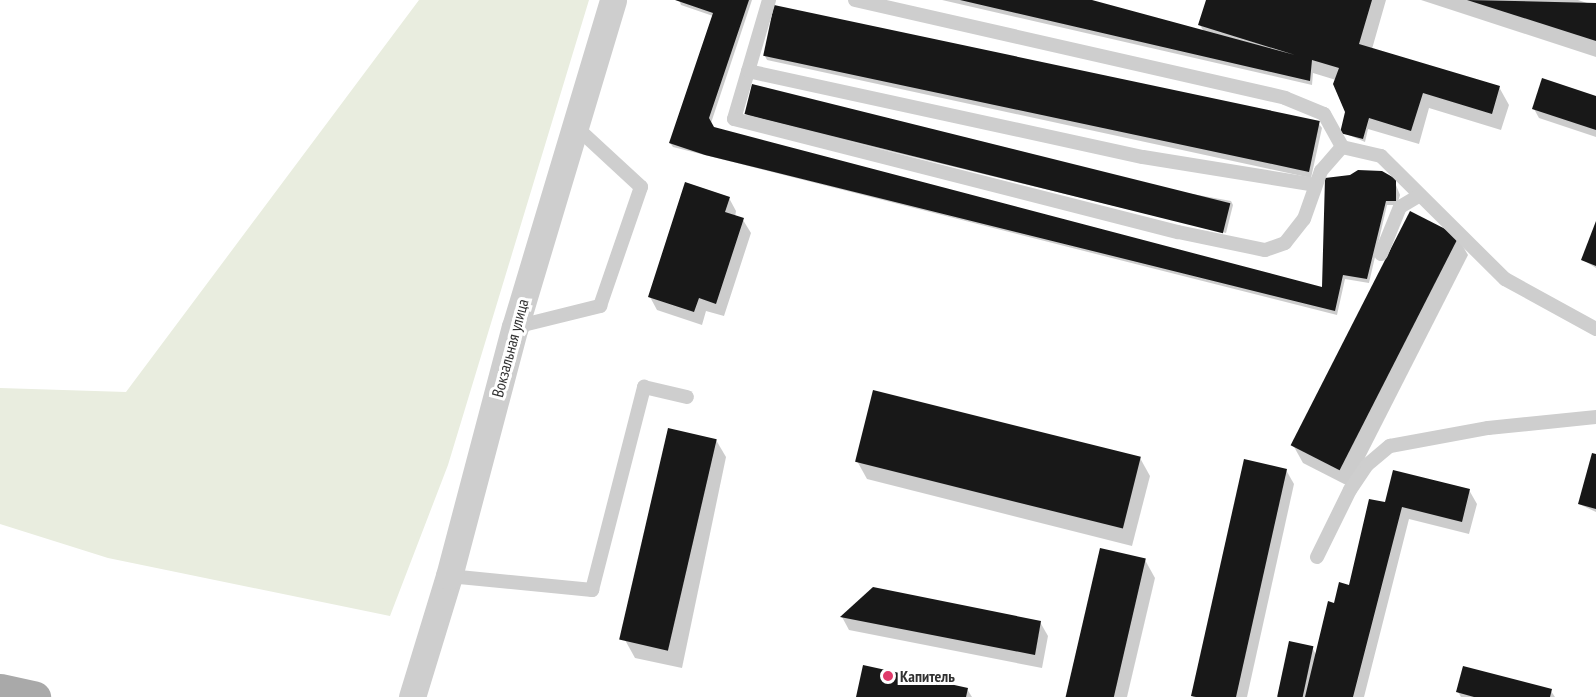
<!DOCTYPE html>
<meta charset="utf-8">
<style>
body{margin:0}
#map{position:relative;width:1596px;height:697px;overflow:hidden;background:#fff;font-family:"PT Sans Narrow",sans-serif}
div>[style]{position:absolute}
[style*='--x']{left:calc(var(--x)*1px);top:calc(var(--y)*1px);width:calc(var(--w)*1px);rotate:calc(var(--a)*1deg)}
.green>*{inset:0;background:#e9eddf}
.shadow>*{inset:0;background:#0003}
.building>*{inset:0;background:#181818;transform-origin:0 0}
.service>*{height:14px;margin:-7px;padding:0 7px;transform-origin:7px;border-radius:7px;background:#cecece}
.minor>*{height:27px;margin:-13.5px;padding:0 13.5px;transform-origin:13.5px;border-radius:13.5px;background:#cecece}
.primary>*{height:33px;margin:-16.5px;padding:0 16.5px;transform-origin:16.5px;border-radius:16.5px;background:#a9a9a9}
.dots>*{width:16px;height:16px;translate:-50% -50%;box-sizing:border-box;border:3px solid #fff;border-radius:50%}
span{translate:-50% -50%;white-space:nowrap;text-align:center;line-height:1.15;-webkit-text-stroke:6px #fff;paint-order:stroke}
.street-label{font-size:16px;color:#313131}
.poi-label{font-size:16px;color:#313131;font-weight:700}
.left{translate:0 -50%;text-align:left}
</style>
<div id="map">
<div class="green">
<div style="clip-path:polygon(419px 0,589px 0,448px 465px,390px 616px,108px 558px,0 524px,0 388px,126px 392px)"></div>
</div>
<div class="shadow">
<div style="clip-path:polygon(752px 0,711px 123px,714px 128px,1323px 289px,1394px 180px,1400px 195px,1397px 205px,1387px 205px,1369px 283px,1345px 279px,1337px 315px,673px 147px,670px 143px,713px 16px,681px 5px,679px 0)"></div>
<div style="clip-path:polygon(942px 0,1086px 0,1204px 32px,1200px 25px,1207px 0,1386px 0,1372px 49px,1499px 87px,1509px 105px,1501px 130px,1429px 108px,1419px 144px,1368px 129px,1365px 142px,1342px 132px,1347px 112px,1336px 80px,1313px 73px,1312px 85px)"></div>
<div style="clip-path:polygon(1421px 0,1578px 0,1596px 6px,1596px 57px)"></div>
<div style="clip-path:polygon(765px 56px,1319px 124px,1322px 128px,1311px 178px,767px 60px)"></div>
<div style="clip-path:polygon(1596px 98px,1596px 137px,1539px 118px,1534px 109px)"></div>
<div style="clip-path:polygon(746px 113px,1231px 201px,1233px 205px,1226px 233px,749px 117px)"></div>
<div style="clip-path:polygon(729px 198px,736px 211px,735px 217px,743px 220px,751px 233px,724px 316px,706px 311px,702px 325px,657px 310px,650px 297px)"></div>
<div style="clip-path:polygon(1596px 224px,1596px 268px,1583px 260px)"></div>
<div style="clip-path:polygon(1458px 238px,1468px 255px,1350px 487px,1303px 463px,1293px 445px)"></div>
<div style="clip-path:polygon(716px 440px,726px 457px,682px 668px,635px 658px,625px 640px)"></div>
<div style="clip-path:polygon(1596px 456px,1596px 512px,1579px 504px)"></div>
<div style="clip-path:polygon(1140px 458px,1150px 476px,1132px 546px,867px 479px,857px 461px)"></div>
<div style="clip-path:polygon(1286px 470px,1294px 484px,1247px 697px,1193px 697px)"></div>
<div style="clip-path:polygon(1469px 490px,1477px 504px,1469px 534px,1409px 519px,1364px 697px,1278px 697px,1312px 647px,1316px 655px,1335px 605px,1350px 586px,1386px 504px)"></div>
<div style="clip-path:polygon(1145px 560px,1155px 578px,1127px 697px,1068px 697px)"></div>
<div style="clip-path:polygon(842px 617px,1040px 622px,1048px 636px,1042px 668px,849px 630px)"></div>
<div style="clip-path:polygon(967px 689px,972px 697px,857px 697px)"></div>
<div style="clip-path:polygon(1551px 691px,1555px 697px,1461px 697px,1458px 692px)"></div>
</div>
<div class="building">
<div style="clip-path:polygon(675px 0,749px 0,709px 118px,714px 127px,1322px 287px,1325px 178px,1350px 175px,1358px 170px,1382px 171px,1396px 179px,1396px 201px,1386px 201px,1367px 279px,1343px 275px,1335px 311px,705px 155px,669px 143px,713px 13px)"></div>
<div style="clip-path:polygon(960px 0,1092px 0,1295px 55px,1198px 25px,1206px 0,1372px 0,1359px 44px,1500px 86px,1492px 114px,1423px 93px,1411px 131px,1369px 118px,1363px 139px,1340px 133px,1345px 112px,1333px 84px,1339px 68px,1312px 60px,1310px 81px)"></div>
<div style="clip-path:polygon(1467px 0,1596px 3px,1596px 41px)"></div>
<div style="left:774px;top:5px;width:558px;height:52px;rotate:12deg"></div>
<div style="clip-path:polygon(1542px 78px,1596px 96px,1596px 130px,1532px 109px)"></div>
<div style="left:752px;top:84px;width:493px;height:31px;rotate:14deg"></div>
<div style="clip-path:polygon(685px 182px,730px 197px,725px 212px,744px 218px,716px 304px,699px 298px,694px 312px,648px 297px)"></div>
<div style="left:1410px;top:211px;width:55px;height:263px;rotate:27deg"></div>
<div style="clip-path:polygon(1596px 221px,1596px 266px,1581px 260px)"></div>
<div style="left:873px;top:390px;width:276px;height:74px;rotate:14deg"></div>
<div style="left:668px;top:428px;width:50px;height:217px;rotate:13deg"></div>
<div style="clip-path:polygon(1592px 453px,1596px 454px,1596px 509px,1578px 504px)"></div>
<div style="clip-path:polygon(1244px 459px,1287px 469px,1236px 697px,1196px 697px,1191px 696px)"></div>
<div style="clip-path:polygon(1393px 470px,1470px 489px,1462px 522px,1402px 507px,1353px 697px,1305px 697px,1328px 601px,1334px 603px,1339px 582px,1349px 585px,1369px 499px,1385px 502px)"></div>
<div style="left:1100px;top:548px;width:47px;height:153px;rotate:13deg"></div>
<div style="clip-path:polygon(873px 587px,1041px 621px,1035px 655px,840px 617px)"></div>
<div style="left:1289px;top:641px;width:25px;height:57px;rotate:12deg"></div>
<div style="clip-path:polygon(863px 665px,968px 688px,966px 697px,856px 697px)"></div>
<div style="clip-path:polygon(1463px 666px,1552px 689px,1550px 697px,1474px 697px,1456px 692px)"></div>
</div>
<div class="service">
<div style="--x:769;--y:0;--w:124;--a:106.4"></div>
<div style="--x:734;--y:119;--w:458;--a:14.3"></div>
<div style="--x:1178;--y:232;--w:89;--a:11.7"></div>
<div style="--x:1265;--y:250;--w:21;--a:-19"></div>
<div style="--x:1285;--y:243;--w:31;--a:-52"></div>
<div style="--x:1304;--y:219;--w:51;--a:-70.5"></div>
<div style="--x:1321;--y:171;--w:32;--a:-49"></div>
<div style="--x:855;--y:0;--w:441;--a:12.8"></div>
<div style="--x:1285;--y:98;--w:42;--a:22.3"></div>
<div style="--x:1324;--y:114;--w:38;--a:61"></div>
<div style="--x:1342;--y:147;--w:40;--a:13"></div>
<div style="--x:1381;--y:156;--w:175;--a:44.8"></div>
<div style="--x:1505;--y:279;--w:104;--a:28.8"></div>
<div style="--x:748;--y:71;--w:404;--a:12.3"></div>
<div style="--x:1143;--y:157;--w:174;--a:9.2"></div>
<div style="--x:1381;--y:254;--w:51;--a:-68"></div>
<div style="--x:1400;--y:207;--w:23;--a:-31"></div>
<div style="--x:515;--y:327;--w:88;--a:-13.9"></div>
<div style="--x:600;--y:306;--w:126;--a:-71"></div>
<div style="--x:641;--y:187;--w:90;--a:-137.3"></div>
<div style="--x:1317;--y:557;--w:75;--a:-63.8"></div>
<div style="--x:1350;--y:490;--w:30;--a:-56"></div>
<div style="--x:1367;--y:465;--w:30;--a:-40"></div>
<div style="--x:1390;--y:446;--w:100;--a:-10.4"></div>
<div style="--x:1488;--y:428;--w:109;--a:-5.8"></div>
<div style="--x:449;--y:576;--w:144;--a:5.6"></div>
<div style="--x:592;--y:590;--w:210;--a:-75.6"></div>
<div style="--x:644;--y:387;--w:44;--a:13.1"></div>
</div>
<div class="minor">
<div style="--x:412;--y:697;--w:127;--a:-73"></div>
<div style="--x:449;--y:576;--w:258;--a:-75.2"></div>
<div style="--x:515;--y:327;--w:341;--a:-73.3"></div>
</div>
<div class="primary">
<div style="--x:0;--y:690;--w:35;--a:12"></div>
</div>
<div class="dots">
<div style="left:888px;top:676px;background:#e03a6a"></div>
</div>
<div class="street-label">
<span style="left:510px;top:348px;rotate:-75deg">Вокзальная улица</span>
</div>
<div class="poi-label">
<span class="left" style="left:900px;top:676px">Капитель</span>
</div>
</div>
